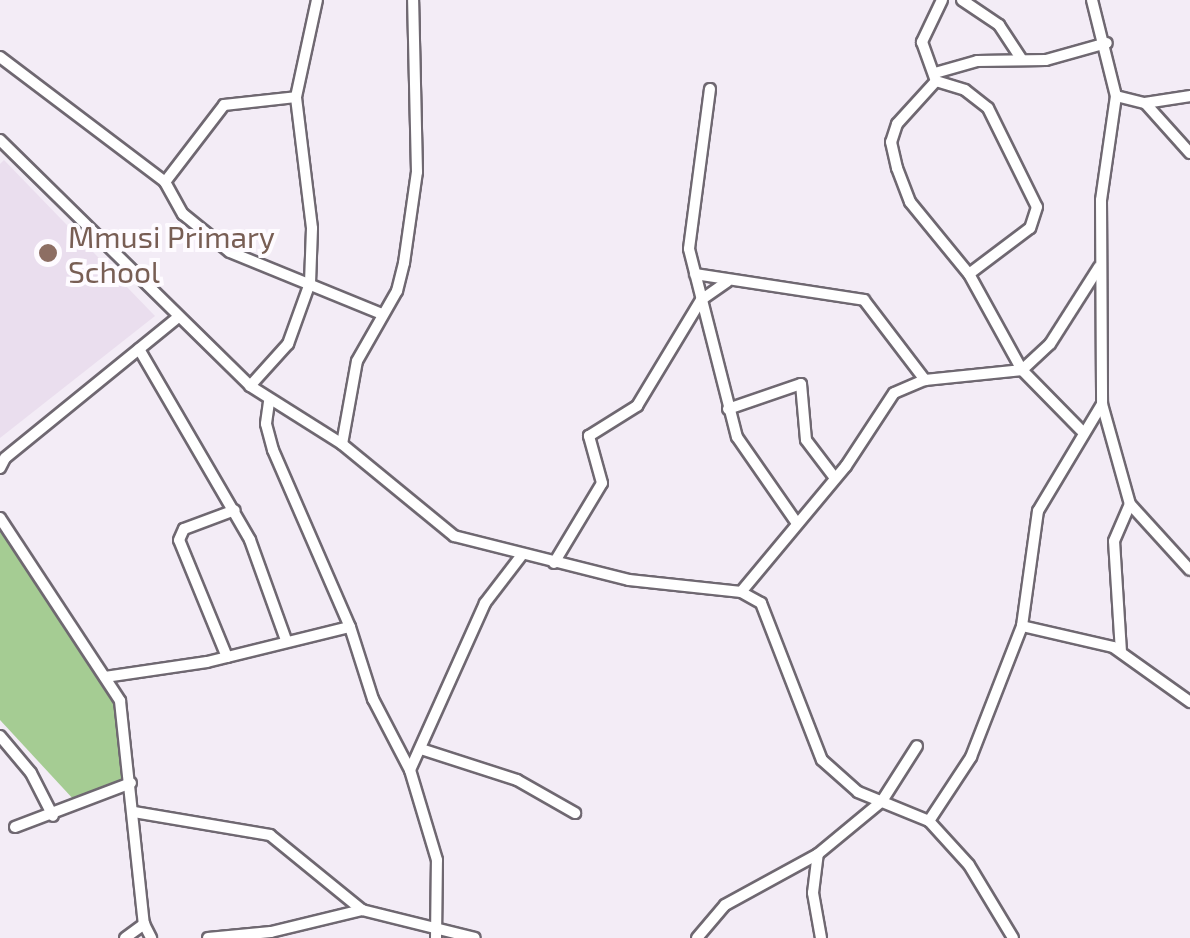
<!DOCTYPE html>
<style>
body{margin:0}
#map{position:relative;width:1190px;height:938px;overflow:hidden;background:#f3ecf6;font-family:"Exo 2",sans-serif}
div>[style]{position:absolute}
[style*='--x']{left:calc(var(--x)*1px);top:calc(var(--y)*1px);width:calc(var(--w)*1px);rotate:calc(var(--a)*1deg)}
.built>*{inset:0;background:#eadeee}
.green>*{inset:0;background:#a5cc93}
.roads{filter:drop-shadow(2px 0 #6f6871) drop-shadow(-2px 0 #6f6871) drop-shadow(0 2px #6f6871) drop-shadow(0 -2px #6f6871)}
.minor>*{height:10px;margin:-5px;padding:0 5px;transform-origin:5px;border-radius:5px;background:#fff}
.dots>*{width:28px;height:28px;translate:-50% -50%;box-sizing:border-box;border:5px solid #fefbff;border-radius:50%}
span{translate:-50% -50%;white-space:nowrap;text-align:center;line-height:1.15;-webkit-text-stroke:8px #fefbff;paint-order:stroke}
.education-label{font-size:30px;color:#785e54}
.left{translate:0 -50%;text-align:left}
</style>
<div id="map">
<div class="built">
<div style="clip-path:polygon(4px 160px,155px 316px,0 438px,0 164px)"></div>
</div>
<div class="green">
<div style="clip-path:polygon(0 524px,114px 698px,125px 778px,75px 801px,0 720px)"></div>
</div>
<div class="roads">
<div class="minor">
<div style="--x:942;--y:0;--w:47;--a:115.5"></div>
<div style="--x:922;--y:42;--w:41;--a:70.3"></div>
<div style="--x:936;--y:81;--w:58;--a:132.2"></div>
<div style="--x:897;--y:124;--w:19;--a:108"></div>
<div style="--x:891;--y:142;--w:27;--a:77"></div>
<div style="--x:897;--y:168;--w:36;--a:69"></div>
<div style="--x:910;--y:202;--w:93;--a:50.7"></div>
<div style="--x:969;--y:274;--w:110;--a:61.1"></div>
<div style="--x:1022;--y:370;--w:84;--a:45.5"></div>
<div style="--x:962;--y:0;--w:45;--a:34"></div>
<div style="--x:999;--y:25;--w:42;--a:56.7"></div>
<div style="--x:1092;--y:0;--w:99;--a:76"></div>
<div style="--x:1116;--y:96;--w:105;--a:98.2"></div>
<div style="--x:1101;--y:200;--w:204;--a:89.7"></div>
<div style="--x:1102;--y:404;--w:104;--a:74.4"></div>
<div style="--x:1130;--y:504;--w:89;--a:47.7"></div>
<div style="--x:0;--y:57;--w:207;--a:37.1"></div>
<div style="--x:165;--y:182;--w:97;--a:-52.5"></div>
<div style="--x:224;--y:105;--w:72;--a:-6.3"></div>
<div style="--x:935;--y:73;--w:44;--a:-15.9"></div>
<div style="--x:977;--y:61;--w:69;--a:-0.8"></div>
<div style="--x:1046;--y:60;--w:63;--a:-15.6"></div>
<div style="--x:936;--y:81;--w:30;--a:17"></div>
<div style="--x:965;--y:90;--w:29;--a:38"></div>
<div style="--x:988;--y:108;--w:110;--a:63.7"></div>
<div style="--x:1037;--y:207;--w:22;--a:108"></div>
<div style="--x:1030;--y:228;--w:76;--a:143"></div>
<div style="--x:710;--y:89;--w:161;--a:97.5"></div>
<div style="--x:689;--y:249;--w:194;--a:75.7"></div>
<div style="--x:737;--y:437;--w:103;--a:55.2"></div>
<div style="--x:1116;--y:96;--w:30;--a:14"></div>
<div style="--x:1145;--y:103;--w:46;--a:-8.8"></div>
<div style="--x:1146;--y:104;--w:66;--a:48.1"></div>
<div style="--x:0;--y:140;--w:351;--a:44.5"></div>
<div style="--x:250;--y:386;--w:109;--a:32.2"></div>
<div style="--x:342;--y:444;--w:145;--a:39.4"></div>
<div style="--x:454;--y:536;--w:180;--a:14.1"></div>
<div style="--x:629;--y:580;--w:113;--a:6.1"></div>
<div style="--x:741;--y:592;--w:23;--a:29"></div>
<div style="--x:761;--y:603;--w:168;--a:68.8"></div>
<div style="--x:822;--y:760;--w:48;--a:41.6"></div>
<div style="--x:858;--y:792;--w:77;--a:22.2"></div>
<div style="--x:929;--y:821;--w:59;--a:47.7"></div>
<div style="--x:969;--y:865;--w:85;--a:58.9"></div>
<div style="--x:165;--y:182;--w:37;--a:61"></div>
<div style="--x:183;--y:214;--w:60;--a:39"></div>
<div style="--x:230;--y:252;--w:164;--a:22.2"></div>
<div style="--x:695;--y:274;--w:171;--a:8.7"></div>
<div style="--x:864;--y:300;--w:101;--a:52.7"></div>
<div style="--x:139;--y:349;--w:221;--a:59.8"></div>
<div style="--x:250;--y:540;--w:106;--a:70.2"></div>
<div style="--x:250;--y:386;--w:57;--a:-47.9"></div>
<div style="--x:288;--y:344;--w:65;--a:-70.2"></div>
<div style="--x:310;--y:283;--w:55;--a:-87.9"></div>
<div style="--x:312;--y:228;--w:132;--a:-97"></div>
<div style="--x:296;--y:97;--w:99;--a:-77.8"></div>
<div style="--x:269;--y:402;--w:22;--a:98"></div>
<div style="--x:266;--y:424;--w:27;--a:75"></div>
<div style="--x:273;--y:450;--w:193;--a:66.5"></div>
<div style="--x:350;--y:627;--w:76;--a:72.3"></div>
<div style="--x:373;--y:699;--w:80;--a:62.5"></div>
<div style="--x:728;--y:409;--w:77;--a:-18.9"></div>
<div style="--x:801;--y:384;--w:56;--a:84.9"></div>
<div style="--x:806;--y:440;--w:48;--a:52.7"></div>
<div style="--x:342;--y:444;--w:84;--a:-79.8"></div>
<div style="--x:357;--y:361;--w:81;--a:-60.3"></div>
<div style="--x:397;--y:291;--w:29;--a:-76"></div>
<div style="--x:404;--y:263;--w:92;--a:-81.9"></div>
<div style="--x:417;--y:172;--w:172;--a:-91.3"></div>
<div style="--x:0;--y:468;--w:11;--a:-63"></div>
<div style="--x:5;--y:458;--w:222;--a:-39.1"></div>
<div style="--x:0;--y:518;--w:219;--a:56.7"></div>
<div style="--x:120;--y:701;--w:224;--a:83.9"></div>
<div style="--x:144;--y:924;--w:16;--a:63"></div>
<div style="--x:554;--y:563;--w:93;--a:-59"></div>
<div style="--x:602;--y:483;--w:49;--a:-105.5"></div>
<div style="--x:589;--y:436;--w:57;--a:-32"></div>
<div style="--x:637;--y:406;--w:124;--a:-58.9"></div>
<div style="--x:701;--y:300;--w:32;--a:-35"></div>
<div style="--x:741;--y:592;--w:164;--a:-50.2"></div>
<div style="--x:846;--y:466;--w:87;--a:-56.7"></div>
<div style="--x:894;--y:393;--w:34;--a:-23"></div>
<div style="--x:925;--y:380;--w:98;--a:-5.9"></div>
<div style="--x:1022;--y:370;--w:38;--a:-43"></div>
<div style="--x:1050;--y:344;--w:91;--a:-57.5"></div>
<div style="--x:1022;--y:626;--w:93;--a:13"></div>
<div style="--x:1113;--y:647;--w:95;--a:35.5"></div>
<div style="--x:1121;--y:652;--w:111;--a:-93.6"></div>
<div style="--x:1114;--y:541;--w:40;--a:-66.6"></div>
<div style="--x:227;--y:657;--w:126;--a:-112.3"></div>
<div style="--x:179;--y:540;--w:12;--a:-66"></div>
<div style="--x:184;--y:529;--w:54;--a:-20.4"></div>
<div style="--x:105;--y:677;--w:103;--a:-8.4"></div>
<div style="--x:207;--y:662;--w:147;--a:-13.8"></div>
<div style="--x:0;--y:736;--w:48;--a:50"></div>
<div style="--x:31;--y:773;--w:48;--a:62.9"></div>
<div style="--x:421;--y:749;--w:101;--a:17.9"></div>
<div style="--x:517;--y:780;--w:67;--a:29.6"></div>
<div style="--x:134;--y:812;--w:138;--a:9.6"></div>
<div style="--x:270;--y:835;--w:119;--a:39.2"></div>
<div style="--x:929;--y:821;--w:77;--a:-56.7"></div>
<div style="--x:971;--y:757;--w:141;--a:-68.7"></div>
<div style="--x:1022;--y:626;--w:116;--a:-82.1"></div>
<div style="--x:1038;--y:511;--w:125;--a:-59.1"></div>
<div style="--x:15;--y:827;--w:124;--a:-20.8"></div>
<div style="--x:125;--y:938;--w:24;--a:-36"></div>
<div style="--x:208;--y:938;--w:63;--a:-5.4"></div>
<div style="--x:271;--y:932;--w:94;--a:-13.6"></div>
<div style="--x:362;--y:910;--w:116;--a:13.9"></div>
<div style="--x:436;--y:938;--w:78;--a:-89.3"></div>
<div style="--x:437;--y:860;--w:94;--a:-106.7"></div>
<div style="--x:410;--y:770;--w:183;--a:-65.8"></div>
<div style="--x:485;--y:603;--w:59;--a:-52.5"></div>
<div style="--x:697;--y:938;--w:43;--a:-49.7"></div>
<div style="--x:725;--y:905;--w:106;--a:-28.7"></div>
<div style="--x:821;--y:938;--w:46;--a:-100.1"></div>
<div style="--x:813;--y:893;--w:39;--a:-83"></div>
<div style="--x:818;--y:854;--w:83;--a:-39.6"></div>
<div style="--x:882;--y:801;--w:65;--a:-57.5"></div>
</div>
</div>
<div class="dots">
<div style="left:48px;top:253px;background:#8d6e63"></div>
</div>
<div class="education-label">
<span class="left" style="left:68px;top:253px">Mmusi Primary<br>School</span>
</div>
</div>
